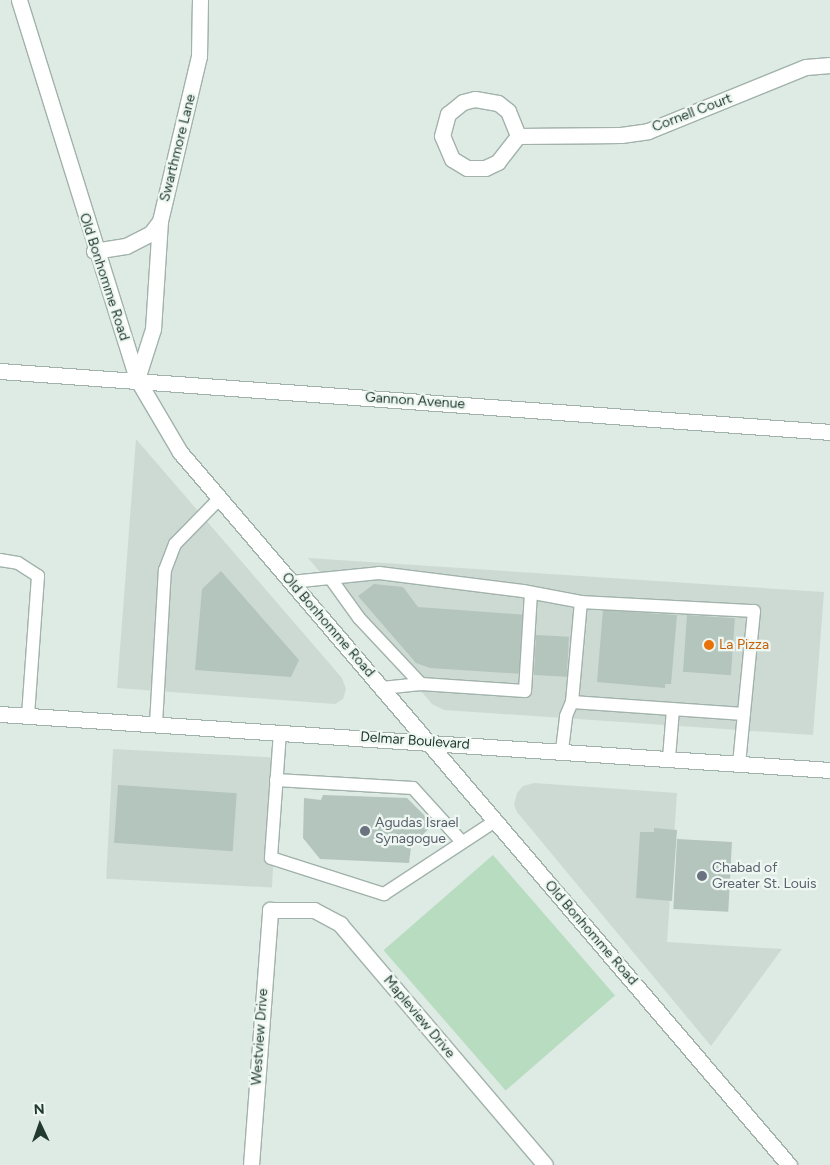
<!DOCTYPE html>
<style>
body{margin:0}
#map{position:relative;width:830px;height:1165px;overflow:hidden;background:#deeae4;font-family:Figtree,sans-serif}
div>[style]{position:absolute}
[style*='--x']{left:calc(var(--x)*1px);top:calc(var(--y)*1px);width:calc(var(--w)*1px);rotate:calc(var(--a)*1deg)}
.built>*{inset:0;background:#cddad3;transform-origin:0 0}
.green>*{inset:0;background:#b7dcbf;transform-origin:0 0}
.building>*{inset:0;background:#b4c5bd;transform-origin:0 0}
.roads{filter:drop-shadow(1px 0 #a1b2ab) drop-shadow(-1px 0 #a1b2ab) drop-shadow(0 1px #a1b2ab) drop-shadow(0 -1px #a1b2ab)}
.service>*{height:12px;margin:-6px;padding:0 6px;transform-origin:6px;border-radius:6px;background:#fff}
.minor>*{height:15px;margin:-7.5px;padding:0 7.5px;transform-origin:7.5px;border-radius:7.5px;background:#fff}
.tertiary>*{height:15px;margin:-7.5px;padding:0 7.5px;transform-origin:7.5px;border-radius:7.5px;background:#fff}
.secondary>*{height:15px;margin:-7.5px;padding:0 7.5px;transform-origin:7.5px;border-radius:7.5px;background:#fff}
.dots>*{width:14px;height:14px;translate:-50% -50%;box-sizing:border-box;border:2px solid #eff7f2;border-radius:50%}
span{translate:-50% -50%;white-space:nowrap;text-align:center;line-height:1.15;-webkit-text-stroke:4.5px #eff7f2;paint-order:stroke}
.street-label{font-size:14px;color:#203a32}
.food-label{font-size:14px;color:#c56008}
.left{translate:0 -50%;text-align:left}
.worship-label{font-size:14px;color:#5b616d}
.north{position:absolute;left:15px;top:1100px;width:50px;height:50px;-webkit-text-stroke:4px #eff7f2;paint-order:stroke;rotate:357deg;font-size:14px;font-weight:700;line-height:20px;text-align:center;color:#203a32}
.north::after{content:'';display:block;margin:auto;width:18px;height:22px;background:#203a32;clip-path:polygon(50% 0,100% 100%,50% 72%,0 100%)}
</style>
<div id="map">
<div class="built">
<div style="clip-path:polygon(136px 439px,342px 678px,346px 689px,343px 699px,335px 704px,117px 688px)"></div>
<div style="clip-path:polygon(308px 558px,824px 592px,813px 735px,444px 710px,432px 704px)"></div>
<div style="left:113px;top:749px;width:166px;height:130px;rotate:3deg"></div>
<div style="clip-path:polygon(534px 783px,677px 793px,667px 942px,782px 949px,711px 1046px,517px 812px,514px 805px,517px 793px,523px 786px)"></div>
</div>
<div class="green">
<div style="left:493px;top:855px;width:186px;height:145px;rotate:49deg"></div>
</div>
<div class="building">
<div style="clip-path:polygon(221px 571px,299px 660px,291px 677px,195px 670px,202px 589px)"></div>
<div style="clip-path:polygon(374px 584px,403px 587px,418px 607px,527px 615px,523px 674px,430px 668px,416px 663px,358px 596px)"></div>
<div style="clip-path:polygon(603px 610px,677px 615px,671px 684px,665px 684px,665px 688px,597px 682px)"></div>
<div style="left:687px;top:615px;width:48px;height:57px;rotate:4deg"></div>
<div style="left:536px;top:635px;width:33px;height:40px;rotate:3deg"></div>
<div style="left:118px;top:785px;width:119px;height:58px;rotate:4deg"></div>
<div style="clip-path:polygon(323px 795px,407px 798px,433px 824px,411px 847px,409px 863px,320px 859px,303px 838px,304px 798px,321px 800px)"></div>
<div style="clip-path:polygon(654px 828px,677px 830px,672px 901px,636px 898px,640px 832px,654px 832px)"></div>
<div style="left:677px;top:839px;width:55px;height:70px;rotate:3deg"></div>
</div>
<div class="roads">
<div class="service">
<div style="--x:0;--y:560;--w:18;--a:9"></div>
<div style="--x:18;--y:563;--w:24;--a:33"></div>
<div style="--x:38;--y:576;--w:140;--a:94.1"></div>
<div style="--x:331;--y:579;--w:48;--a:54.3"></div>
<div style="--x:359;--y:618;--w:91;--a:46.8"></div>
<div style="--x:421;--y:684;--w:104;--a:3.9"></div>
<div style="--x:525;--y:691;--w:97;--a:-86.5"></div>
<div style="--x:291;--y:582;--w:88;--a:-5.8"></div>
<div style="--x:379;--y:573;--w:145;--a:7.1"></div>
<div style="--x:523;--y:591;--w:59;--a:10.7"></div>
<div style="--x:382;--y:688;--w:39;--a:-6"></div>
<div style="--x:572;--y:702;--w:172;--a:4"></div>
<div style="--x:156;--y:724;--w:154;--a:-86.7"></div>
<div style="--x:165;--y:570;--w:28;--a:-69"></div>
<div style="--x:175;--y:544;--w:64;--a:-45.6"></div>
<div style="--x:280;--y:732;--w:126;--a:94.1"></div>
<div style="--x:271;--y:858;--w:119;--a:17.7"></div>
<div style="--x:384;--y:894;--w:133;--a:-33.3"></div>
<div style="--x:562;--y:750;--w:34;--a:-83"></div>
<div style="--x:566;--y:716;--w:15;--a:-67"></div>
<div style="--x:572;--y:702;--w:100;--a:-84.9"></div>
<div style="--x:581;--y:602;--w:173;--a:3"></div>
<div style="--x:754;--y:611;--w:154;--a:95.6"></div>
<div style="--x:669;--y:758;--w:49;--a:-85.3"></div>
<div style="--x:276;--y:780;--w:137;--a:3.3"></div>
<div style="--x:413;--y:788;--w:73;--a:47.8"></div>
</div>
<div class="minor">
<div style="--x:475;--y:99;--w:23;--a:10"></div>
<div style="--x:498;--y:103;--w:13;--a:39"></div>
<div style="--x:508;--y:111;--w:27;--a:68"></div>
<div style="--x:518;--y:136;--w:33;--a:128"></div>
<div style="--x:498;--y:162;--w:14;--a:155"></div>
<div style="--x:485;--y:168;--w:18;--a:180"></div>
<div style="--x:467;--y:168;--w:17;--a:-149"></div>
<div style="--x:452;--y:159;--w:25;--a:-113"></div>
<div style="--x:442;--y:136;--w:23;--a:-75"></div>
<div style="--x:448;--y:114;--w:19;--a:-39"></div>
<div style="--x:463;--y:102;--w:12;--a:-14"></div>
<div style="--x:518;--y:136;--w:103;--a:-0.6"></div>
<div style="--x:621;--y:135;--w:27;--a:-8"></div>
<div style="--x:648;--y:131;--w:170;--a:-22.1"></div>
<div style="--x:806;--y:67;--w:24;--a:-5"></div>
<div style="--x:94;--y:251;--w:32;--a:-9"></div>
<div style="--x:126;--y:246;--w:28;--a:-27"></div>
<div style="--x:151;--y:233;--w:15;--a:-53"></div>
<div style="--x:160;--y:221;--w:170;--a:-76.7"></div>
<div style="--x:199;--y:56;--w:56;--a:-89"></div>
<div style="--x:0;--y:371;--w:832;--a:4.2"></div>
<div style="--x:137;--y:379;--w:52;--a:-72.3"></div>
<div style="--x:153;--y:329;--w:108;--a:-86.3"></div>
<div style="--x:251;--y:1165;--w:256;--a:-85.7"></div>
<div style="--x:270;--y:910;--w:44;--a:0"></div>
<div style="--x:314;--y:910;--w:30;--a:28"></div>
<div style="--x:340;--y:924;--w:316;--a:49.6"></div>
</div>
<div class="tertiary">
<div style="--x:19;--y:0;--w:397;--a:72.7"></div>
<div style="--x:137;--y:379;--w:85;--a:59.5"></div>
<div style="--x:180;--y:452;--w:938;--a:49.5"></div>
</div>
<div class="secondary">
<div style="--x:0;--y:714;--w:832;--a:3.86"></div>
</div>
</div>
<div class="dots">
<div style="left:709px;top:645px;background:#e8710a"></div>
<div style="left:365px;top:831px;background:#6b7280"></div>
<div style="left:702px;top:876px;background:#6b7280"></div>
</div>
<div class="street-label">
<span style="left:692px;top:113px;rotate:-21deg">Cornell Court</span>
<span style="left:178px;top:148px;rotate:-76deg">Swarthmore Lane</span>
<span style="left:104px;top:277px;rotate:72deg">Old Bonhomme Road</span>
<span style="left:415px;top:401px;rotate:4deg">Gannon Avenue</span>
<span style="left:328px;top:625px;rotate:49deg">Old Bonhomme Road</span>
<span style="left:415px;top:741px;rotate:4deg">Delmar Boulevard</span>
<span style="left:591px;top:933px;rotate:49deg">Old Bonhomme Road</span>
<span style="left:419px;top:1017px;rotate:50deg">Mapleview Drive</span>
<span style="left:260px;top:1037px;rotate:-86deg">Westview Drive</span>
</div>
<div class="food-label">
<span class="left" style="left:719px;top:645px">La Pizza</span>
</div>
<div class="worship-label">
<span class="left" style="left:375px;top:831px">Agudas Israel<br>Synagogue</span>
<span class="left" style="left:712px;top:876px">Chabad of<br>Greater St. Louis</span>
</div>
<div class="north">N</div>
</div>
